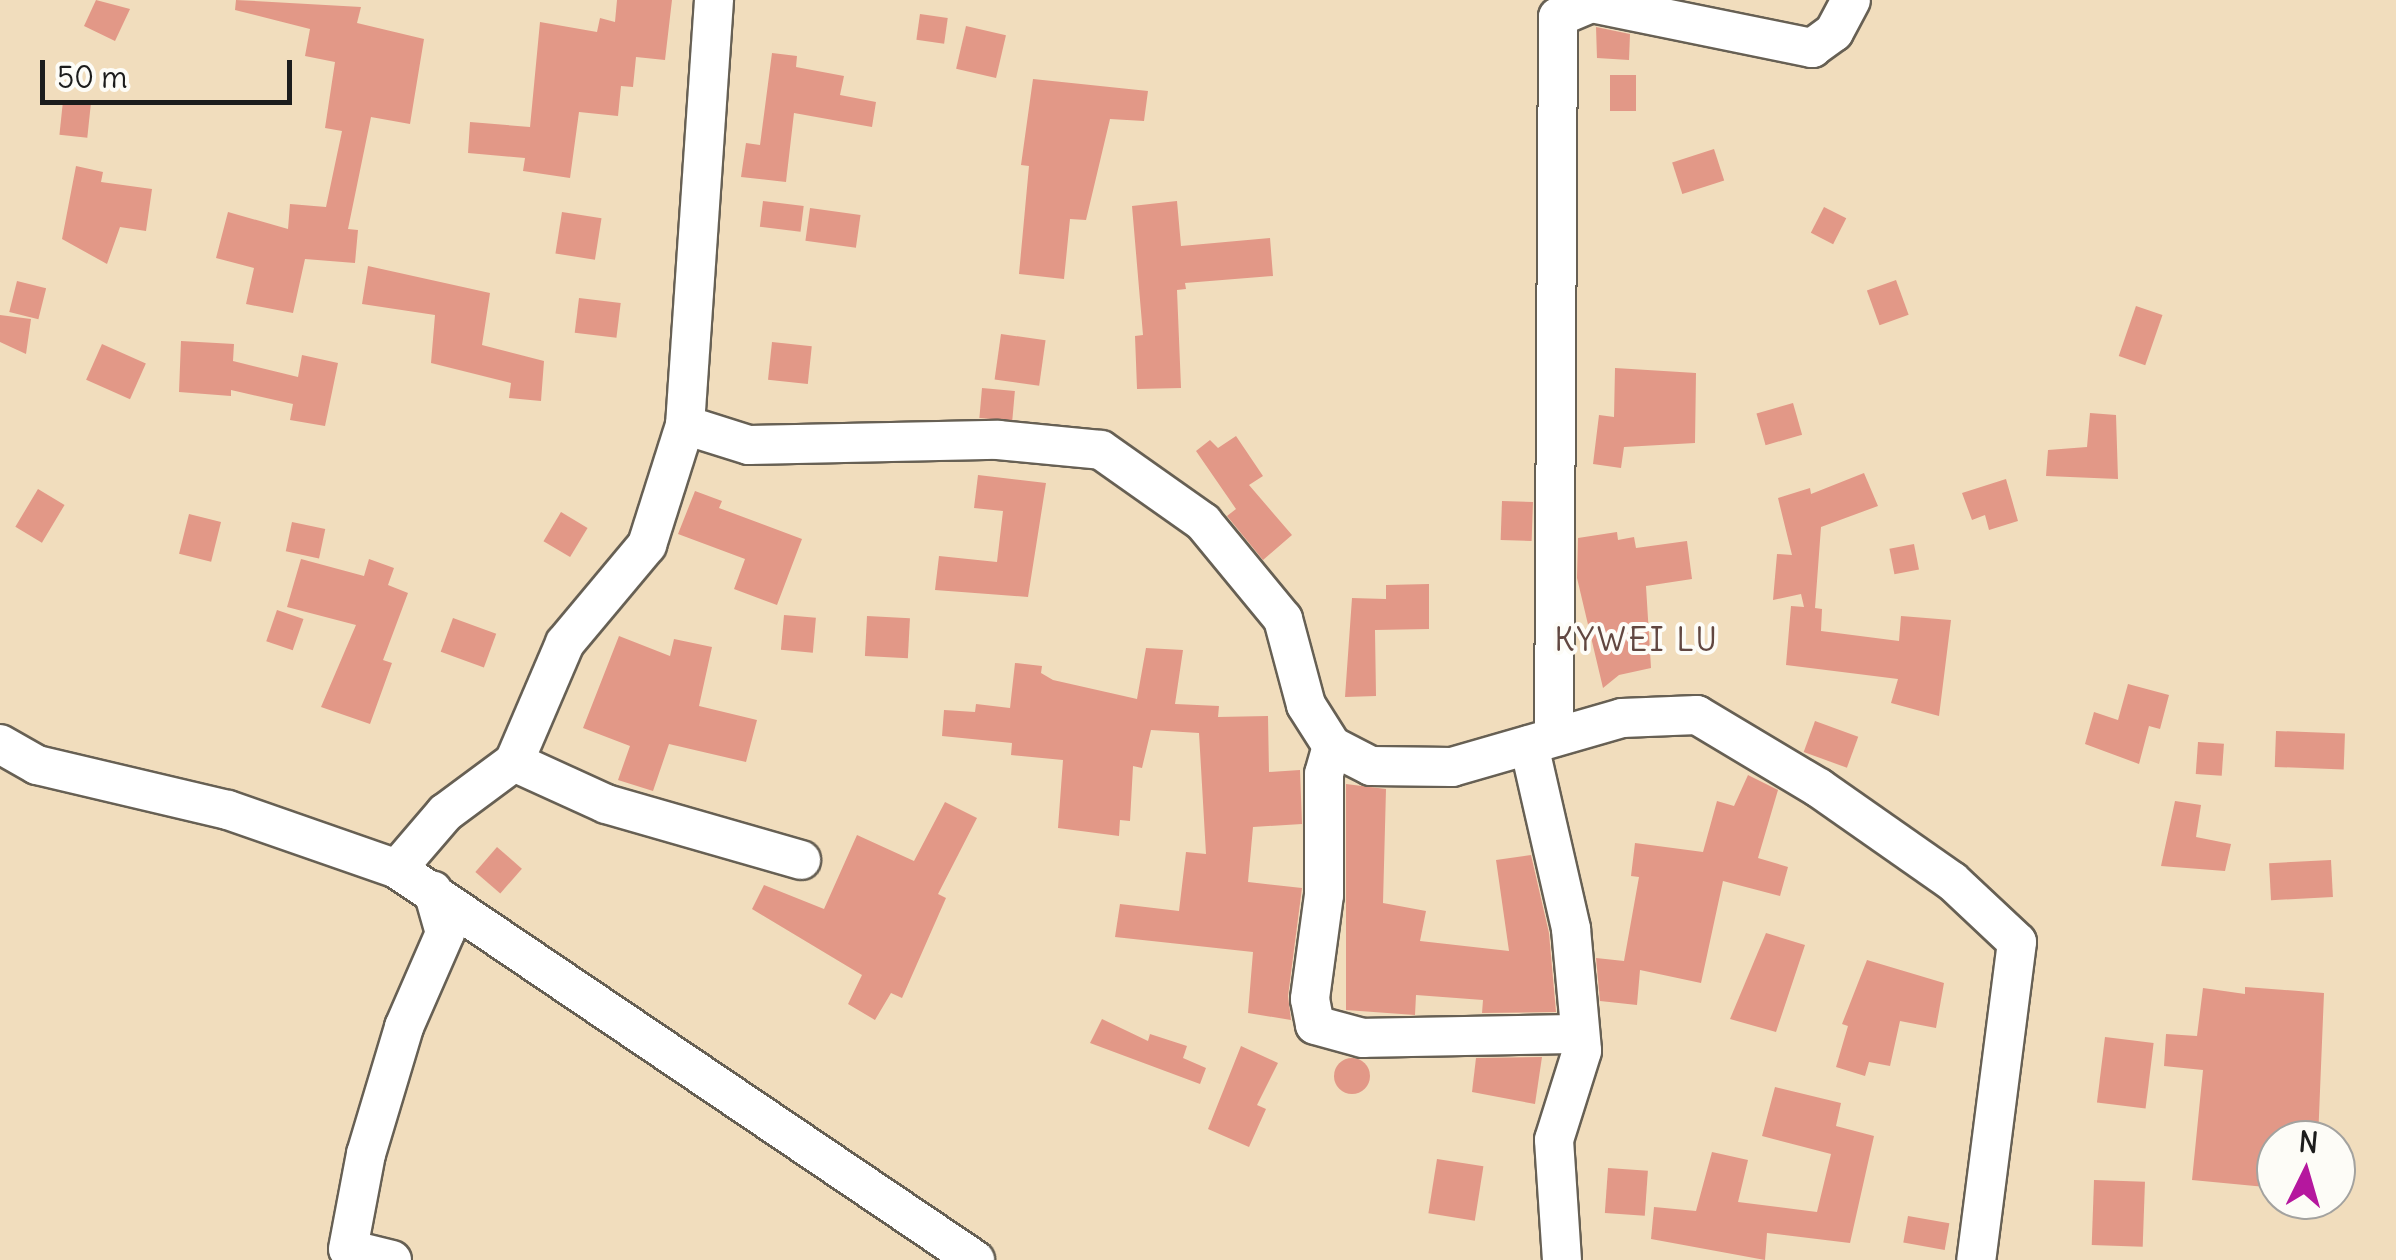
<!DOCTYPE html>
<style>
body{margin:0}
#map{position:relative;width:2396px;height:1260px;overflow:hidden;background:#f1ddbd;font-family:Delius,sans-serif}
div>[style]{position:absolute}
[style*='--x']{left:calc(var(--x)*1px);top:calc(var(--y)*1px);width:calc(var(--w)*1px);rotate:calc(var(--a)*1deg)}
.building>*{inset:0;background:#e29887;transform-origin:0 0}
.round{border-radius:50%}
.roads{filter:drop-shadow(2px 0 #676054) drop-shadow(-2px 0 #676054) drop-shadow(0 2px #676054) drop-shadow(0 -2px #676054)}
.minor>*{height:38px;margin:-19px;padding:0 19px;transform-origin:19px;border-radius:19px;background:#fff}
span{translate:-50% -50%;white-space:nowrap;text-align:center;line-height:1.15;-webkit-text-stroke:8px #fdfcf7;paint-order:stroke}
.quarter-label{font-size:32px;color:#614741;letter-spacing:2.5px}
.north{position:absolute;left:2256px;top:1120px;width:100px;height:100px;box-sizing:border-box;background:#fdfcf7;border:2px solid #a3a29f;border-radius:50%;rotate:5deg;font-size:28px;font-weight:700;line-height:40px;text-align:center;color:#1c1c1c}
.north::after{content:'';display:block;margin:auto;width:35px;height:45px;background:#b5179e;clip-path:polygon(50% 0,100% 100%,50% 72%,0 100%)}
.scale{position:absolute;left:40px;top:60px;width:252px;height:45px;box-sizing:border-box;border:5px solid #1c1c1c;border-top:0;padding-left:12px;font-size:30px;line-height:35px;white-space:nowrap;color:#1c1c1c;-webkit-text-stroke:8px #fdfcf7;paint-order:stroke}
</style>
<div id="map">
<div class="building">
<div style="clip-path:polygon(96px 0,130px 9px,115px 41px,84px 26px)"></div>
<div style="clip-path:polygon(236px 0,361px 7px,357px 23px,424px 39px,410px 124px,371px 117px,348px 229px,358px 230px,355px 263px,305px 259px,293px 313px,246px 304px,254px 268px,216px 258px,228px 212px,288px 229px,290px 204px,326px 207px,342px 131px,325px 128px,335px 62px,305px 56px,310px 29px,235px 10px)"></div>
<div style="clip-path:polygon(617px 0,672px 0,665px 60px,636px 57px,633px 87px,621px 86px,618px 116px,579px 112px,570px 178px,523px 171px,525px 158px,468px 153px,470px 122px,530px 127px,540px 22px,597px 32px,600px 18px,615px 22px)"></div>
<div style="left:920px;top:14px;width:28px;height:26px;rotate:8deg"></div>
<div style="left:966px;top:26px;width:41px;height:44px;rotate:13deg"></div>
<div style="clip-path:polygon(1596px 27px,1630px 34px,1629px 60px,1597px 58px)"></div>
<div style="clip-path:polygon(772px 53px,797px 56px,796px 67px,844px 76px,840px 95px,876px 102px,872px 127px,794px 113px,786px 182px,741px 177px,746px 143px,760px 145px)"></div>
<div style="left:1610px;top:75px;width:26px;height:36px"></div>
<div style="clip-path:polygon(1033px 79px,1148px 91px,1144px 121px,1110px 119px,1086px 220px,1070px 219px,1064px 279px,1019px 274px,1029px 166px,1021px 165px)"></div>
<div style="left:63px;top:101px;width:28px;height:34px;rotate:6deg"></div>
<div style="left:1714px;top:149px;width:33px;height:44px;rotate:72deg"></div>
<div style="clip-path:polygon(76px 166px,103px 172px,101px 182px,152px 189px,146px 231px,120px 227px,107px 264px,62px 239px)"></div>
<div style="left:763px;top:201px;width:41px;height:26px;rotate:7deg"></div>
<div style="clip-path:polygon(1177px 201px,1181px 246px,1270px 238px,1273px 276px,1185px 283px,1186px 289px,1177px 290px,1181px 388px,1137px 389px,1135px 336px,1143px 335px,1132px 206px)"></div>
<div style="left:1824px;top:207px;width:25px;height:29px;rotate:27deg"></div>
<div style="left:810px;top:208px;width:51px;height:33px;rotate:8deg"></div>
<div style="left:562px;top:212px;width:40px;height:42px;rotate:9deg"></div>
<div style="clip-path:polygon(368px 266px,490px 293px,482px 345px,544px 361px,541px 401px,509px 398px,511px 383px,431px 363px,435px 315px,362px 304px)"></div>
<div style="left:1896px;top:280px;width:37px;height:31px;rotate:70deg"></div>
<div style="left:17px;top:281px;width:30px;height:32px;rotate:14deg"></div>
<div style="left:579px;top:298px;width:42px;height:35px;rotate:7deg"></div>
<div style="left:2136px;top:306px;width:28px;height:53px;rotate:19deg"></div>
<div style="clip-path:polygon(0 315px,31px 319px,26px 354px,0 342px)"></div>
<div style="left:1001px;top:334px;width:45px;height:46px;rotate:8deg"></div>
<div style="clip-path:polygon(181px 341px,234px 344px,233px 361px,298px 377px,302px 355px,338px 363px,325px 426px,290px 420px,293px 404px,231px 390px,231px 396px,179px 392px)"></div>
<div style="left:772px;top:342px;width:40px;height:38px;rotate:6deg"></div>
<div style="left:102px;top:344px;width:48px;height:39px;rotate:24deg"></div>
<div style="clip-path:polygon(1615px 368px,1696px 373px,1695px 443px,1624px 447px,1621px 468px,1593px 464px,1599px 415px,1614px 417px)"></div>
<div style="left:982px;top:388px;width:33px;height:30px;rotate:5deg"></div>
<div style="left:1793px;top:403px;width:33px;height:38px;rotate:74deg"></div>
<div style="clip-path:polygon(2090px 413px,2116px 415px,2118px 479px,2046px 476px,2048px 450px,2087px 447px)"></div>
<div style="clip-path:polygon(1236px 436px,1263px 476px,1249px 485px,1292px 535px,1263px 560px,1227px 516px,1236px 509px,1196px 451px,1210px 440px,1218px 448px)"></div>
<div style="clip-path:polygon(1864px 473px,1878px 506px,1821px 527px,1815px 608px,1822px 609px,1821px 631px,1899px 641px,1901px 616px,1951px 620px,1939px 716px,1891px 703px,1898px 679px,1786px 665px,1791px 606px,1804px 607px,1801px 594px,1773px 600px,1777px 554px,1792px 555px,1778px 498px,1810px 488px,1811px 494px)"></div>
<div style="clip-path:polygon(978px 475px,1046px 483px,1028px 597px,935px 590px,939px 556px,997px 562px,1003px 511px,974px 508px)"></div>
<div style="clip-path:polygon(2006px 479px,2018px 521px,1989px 530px,1985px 515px,1972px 520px,1962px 493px)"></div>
<div style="left:38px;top:489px;width:31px;height:44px;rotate:31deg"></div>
<div style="clip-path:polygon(695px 491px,722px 501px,719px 508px,802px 539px,777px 605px,734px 589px,745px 559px,678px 534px)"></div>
<div style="left:1502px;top:501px;width:31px;height:39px;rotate:2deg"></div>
<div style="left:561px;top:512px;width:31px;height:34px;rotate:31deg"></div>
<div style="left:189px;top:514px;width:33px;height:41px;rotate:14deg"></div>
<div style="left:292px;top:522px;width:34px;height:30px;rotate:12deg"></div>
<div style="clip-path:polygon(1617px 532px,1618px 540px,1634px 537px,1636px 548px,1687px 541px,1692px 579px,1646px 586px,1651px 668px,1619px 675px,1603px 688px,1577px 578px,1578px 538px)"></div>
<div style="left:1914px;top:544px;width:26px;height:25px;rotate:79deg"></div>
<div style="clip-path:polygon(301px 559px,364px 576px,369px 559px,394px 568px,388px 585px,408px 593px,383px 660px,392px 663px,370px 724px,321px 707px,356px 625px,287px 607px)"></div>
<div style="clip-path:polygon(1429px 584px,1429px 629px,1375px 630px,1376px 696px,1345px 697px,1352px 598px,1386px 599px,1386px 585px)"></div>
<div style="left:277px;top:610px;width:28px;height:33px;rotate:19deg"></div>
<div style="left:784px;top:615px;width:32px;height:35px;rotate:5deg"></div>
<div style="left:867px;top:616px;width:43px;height:40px;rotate:3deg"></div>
<div style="left:453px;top:618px;width:46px;height:36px;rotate:20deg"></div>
<div style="clip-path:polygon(619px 636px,670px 656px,674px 639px,712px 647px,699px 706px,757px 720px,746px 762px,669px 744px,653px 791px,618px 780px,630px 746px,583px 728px)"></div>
<div style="clip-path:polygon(1146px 648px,1183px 650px,1175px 704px,1219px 706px,1218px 717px,1268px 716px,1269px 772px,1300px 770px,1302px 824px,1253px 827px,1248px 882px,1302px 888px,1288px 996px,1291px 1020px,1248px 1013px,1253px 952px,1115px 937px,1120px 904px,1179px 911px,1186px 852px,1206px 854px,1199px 733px,1151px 730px,1142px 768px,1133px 766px,1130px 821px,1120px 820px,1119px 836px,1058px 828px,1063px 760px,1011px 755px,1012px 743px,942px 736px,944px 710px,975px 712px,976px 704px,1010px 708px,1015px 663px,1042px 666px,1041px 673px,1053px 680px,1137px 699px)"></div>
<div style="clip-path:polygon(2128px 684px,2169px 695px,2160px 729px,2149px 726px,2139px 764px,2085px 744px,2094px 712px,2118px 720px)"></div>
<div style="left:1815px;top:721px;width:46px;height:33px;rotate:20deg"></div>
<div style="left:2276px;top:731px;width:69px;height:36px;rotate:2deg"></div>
<div style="left:2198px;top:742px;width:26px;height:32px;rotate:4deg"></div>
<div style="clip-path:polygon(1748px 775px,1778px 790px,1758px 858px,1788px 867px,1780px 896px,1723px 881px,1701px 983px,1640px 970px,1637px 1005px,1600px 1001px,1596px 958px,1624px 961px,1639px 877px,1631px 876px,1635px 843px,1703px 852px,1717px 801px,1734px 806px)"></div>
<div style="clip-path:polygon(1346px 784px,1386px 789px,1383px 903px,1426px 911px,1420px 941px,1509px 951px,1496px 860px,1531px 855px,1549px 933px,1556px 1012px,1482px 1013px,1483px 1000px,1416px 995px,1415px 1015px,1346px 1010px)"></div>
<div style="clip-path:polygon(2175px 801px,2201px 805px,2196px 837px,2231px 844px,2225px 871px,2161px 866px)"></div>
<div style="clip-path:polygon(945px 802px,977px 818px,938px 894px,946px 898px,902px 998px,891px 993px,875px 1020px,848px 1004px,862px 975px,752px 909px,764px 885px,824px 909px,857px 835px,914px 861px)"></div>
<div style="left:497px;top:847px;width:33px;height:33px;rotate:41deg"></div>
<div style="left:2331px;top:860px;width:37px;height:62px;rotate:87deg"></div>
<div style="clip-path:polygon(1766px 933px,1805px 945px,1776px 1032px,1730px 1019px)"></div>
<div style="clip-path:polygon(1867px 960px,1944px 983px,1936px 1028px,1900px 1021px,1890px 1066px,1869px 1062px,1865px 1076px,1836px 1067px,1848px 1026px,1842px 1024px)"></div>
<div style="clip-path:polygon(2245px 987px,2324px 993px,2318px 1140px,2276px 1140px,2276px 1188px,2192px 1180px,2203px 1070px,2164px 1066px,2166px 1034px,2197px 1036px,2203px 988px,2245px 994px)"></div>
<div style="clip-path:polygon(1102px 1019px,1148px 1041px,1150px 1034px,1187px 1046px,1183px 1058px,1206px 1068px,1200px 1084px,1090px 1043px)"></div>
<div style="left:2105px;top:1037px;width:49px;height:66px;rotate:7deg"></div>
<div style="clip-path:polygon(1241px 1046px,1278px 1063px,1257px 1105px,1266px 1109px,1249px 1147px,1208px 1129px)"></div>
<div style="clip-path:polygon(1542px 1057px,1535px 1104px,1472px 1092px,1476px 1058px)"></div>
<div class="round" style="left:1334px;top:1058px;width:36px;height:36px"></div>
<div style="clip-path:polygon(1775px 1087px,1841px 1103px,1836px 1126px,1874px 1136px,1850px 1243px,1767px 1233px,1765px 1260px,1651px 1239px,1654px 1207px,1696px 1211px,1712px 1152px,1748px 1160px,1738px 1202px,1817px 1212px,1831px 1154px,1762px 1136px)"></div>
<div style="left:1437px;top:1159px;width:47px;height:55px;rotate:9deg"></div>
<div style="left:1608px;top:1168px;width:40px;height:45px;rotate:4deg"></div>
<div style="left:2094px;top:1180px;width:51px;height:65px;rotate:2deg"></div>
<div style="left:1908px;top:1216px;width:42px;height:27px;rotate:10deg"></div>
</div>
<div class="roads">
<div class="minor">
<div style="--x:714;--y:0;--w:426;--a:93.9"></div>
<div style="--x:685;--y:425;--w:67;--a:17.4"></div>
<div style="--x:749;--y:445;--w:249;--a:-1.2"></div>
<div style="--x:998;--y:440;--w:103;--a:5.5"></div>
<div style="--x:1101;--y:450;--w:125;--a:35.2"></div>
<div style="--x:1203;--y:522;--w:126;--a:50.5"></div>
<div style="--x:1283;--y:619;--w:89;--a:75"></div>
<div style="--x:1306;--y:705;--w:49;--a:57.6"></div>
<div style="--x:1332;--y:746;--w:44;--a:27.1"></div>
<div style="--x:1371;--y:766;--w:81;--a:0.7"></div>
<div style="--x:1452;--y:767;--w:177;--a:-16.1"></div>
<div style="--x:1622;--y:718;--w:75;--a:-2.3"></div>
<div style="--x:1697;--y:715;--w:142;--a:30.9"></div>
<div style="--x:1819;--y:788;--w:162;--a:35"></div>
<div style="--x:1952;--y:881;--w:89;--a:43.2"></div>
<div style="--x:2017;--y:942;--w:321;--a:97.3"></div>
<div style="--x:1554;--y:737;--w:720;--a:-89.68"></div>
<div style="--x:1558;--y:17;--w:36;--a:-23"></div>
<div style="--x:1591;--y:3;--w:226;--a:11.5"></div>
<div style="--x:1812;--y:48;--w:27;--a:-36"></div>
<div style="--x:1834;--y:32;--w:36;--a:-62"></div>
<div style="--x:0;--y:744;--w:43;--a:29.6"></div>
<div style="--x:37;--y:765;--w:196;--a:13.3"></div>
<div style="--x:228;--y:810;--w:179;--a:19.2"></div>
<div style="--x:397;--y:869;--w:698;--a:34.08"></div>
<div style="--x:1529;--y:745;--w:189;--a:77.1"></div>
<div style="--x:1571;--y:929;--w:122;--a:84.8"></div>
<div style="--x:1582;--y:1051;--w:93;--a:107.5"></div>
<div style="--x:1554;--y:1140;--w:120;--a:86.2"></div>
<div style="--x:1332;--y:746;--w:29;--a:106"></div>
<div style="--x:1324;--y:774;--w:121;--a:90"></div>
<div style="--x:1324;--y:895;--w:105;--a:97.7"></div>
<div style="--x:1310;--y:999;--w:26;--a:79"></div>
<div style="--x:1315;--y:1025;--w:50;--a:15.2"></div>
<div style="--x:1363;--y:1038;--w:217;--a:-1.1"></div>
<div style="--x:514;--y:762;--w:101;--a:24.5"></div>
<div style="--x:606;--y:804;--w:203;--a:16"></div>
<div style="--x:397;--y:869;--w:74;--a:-49.4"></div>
<div style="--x:445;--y:813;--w:86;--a:-36.5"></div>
<div style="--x:514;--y:762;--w:129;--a:-66.8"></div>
<div style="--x:565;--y:643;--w:128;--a:-50.1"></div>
<div style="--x:647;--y:545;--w:126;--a:-72.4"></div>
<div style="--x:392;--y:1260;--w:45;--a:-166"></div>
<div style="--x:348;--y:1249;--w:97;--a:-79.3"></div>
<div style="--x:366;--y:1154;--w:133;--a:-73.3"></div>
<div style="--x:404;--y:1027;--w:103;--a:-66.4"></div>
<div style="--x:445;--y:933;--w:44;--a:-105.9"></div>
</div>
</div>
<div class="quarter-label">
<span style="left:1637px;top:640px">KYWEI LU</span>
</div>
<div class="north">N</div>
<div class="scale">50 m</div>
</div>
